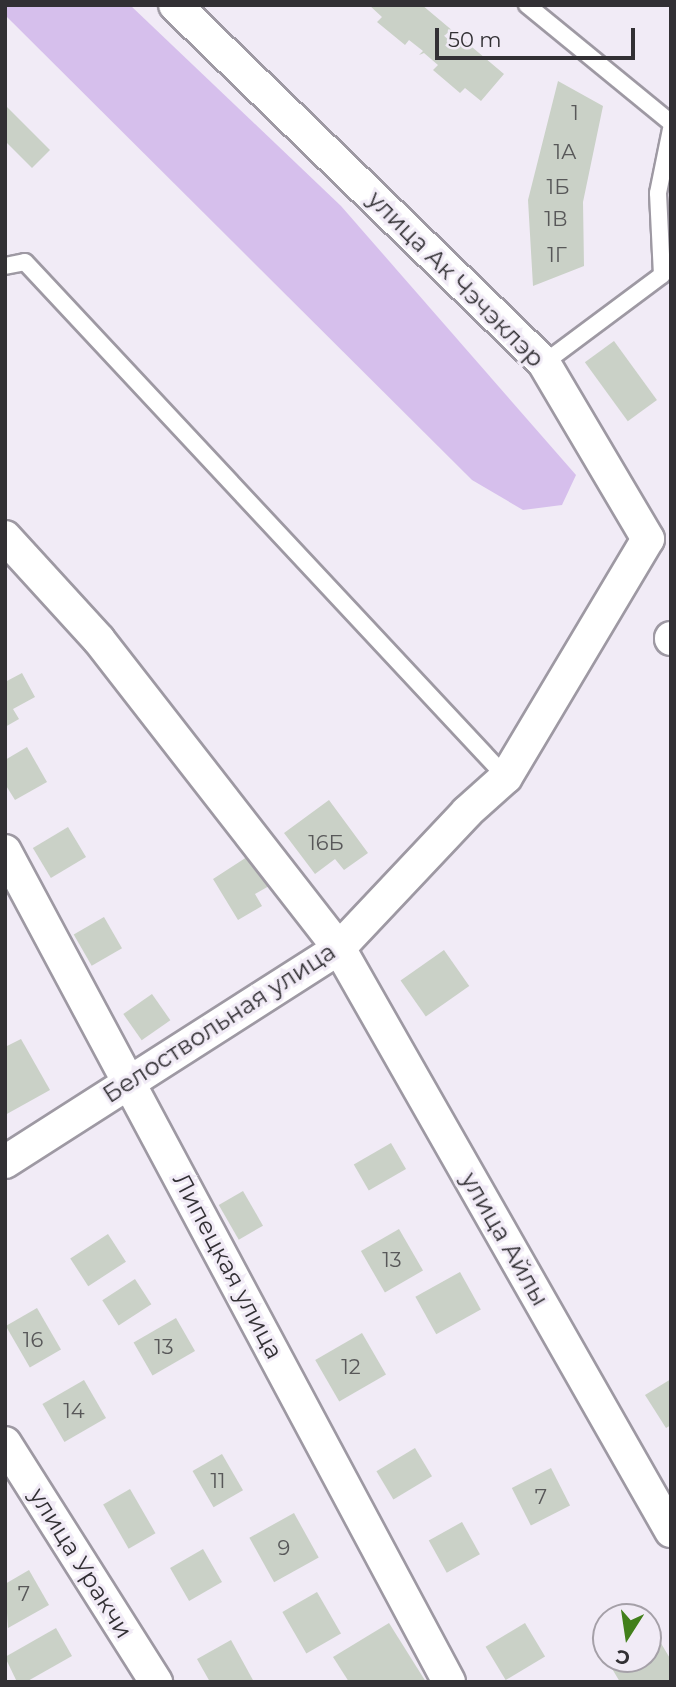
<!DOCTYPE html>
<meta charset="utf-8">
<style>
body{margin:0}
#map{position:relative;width:676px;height:1687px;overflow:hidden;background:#f1ebf6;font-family:Montserrat,sans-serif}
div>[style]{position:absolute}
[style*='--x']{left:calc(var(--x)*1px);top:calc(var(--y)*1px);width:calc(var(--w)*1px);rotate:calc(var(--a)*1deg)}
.green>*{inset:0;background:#d6bfec}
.building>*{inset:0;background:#cad1c7;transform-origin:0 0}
.roads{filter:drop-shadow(2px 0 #9e99a3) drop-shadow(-2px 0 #9e99a3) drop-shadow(0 2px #9e99a3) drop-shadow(0 -2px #9e99a3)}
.lane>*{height:16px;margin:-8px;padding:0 8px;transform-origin:8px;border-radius:8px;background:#fff}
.street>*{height:32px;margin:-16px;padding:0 16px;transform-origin:16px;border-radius:16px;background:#fff}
span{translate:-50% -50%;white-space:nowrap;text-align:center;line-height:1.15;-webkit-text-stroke:6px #f1ebf6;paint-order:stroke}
.number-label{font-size:21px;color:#585859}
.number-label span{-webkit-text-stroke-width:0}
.street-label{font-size:24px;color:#323034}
.frame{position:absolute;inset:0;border:7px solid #323034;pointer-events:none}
.north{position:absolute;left:592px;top:1603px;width:70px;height:70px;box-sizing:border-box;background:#f1ebf6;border:2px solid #a5a0a8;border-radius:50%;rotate:192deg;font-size:19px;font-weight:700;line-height:28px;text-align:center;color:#323034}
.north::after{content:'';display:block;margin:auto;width:24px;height:32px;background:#427f1b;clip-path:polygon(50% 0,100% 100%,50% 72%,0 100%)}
.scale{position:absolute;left:435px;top:28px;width:200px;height:32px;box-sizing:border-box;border:4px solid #323034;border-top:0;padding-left:9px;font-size:21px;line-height:24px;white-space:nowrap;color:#323034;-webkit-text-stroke:5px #f1ebf6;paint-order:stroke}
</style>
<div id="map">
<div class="green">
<div style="clip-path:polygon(5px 5px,130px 5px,341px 206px,576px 475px,562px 505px,523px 510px,472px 480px,5px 15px)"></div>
</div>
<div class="building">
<div style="clip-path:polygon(369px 5px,422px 5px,504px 74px,481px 101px,465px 88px,460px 93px,433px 70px,438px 65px,424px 53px,419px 55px,423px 51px,409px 40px,405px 45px,377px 22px,382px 17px)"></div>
<div style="clip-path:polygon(558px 81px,603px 106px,583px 202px,584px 266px,533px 286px,528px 200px)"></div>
<div style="clip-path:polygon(7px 107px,50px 150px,32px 168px,5px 141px)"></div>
<div style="left:614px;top:341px;width:73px;height:36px;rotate:54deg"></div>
<div style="clip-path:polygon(22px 673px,35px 697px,13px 709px,19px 719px,5px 727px,5px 682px)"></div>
<div style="clip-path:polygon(27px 747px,47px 782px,15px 800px,5px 784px,5px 760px)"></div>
<div style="clip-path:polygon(329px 800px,368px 853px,344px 870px,335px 859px,315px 874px,284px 833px)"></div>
<div style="left:68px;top:827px;width:35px;height:41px;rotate:59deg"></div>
<div style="clip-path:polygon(250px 855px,269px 886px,255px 894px,262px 906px,238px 920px,213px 879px)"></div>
<div style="left:104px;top:917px;width:36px;height:35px;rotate:60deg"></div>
<div style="left:444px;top:950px;width:44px;height:53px;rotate:55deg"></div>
<div style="left:152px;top:994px;width:32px;height:35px;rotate:55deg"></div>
<div style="clip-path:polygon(21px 1039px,50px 1090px,5px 1115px,5px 1047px)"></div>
<div style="left:391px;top:1143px;width:30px;height:43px;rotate:60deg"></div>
<div style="left:243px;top:1191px;width:40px;height:28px;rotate:60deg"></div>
<div style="left:399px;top:1229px;width:48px;height:44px;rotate:60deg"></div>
<div style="left:108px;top:1234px;width:33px;height:45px;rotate:57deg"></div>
<div style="left:460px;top:1272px;width:43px;height:51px;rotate:61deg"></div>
<div style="left:135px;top:1279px;width:30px;height:39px;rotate:57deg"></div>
<div style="left:37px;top:1308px;width:48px;height:36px;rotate:60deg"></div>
<div style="left:176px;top:1318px;width:38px;height:49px;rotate:60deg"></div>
<div style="left:362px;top:1333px;width:48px;height:54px;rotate:60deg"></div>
<div style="clip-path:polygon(671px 1379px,671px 1425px,666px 1428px,645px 1395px)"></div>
<div style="left:84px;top:1380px;width:44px;height:48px;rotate:60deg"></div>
<div style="left:415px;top:1448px;width:33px;height:45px;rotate:59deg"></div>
<div style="left:222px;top:1454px;width:42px;height:34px;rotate:60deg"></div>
<div style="left:551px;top:1468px;width:42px;height:44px;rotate:63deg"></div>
<div style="left:130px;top:1489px;width:51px;height:31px;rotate:60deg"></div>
<div style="left:294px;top:1513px;width:51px;height:51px;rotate:61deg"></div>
<div style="left:462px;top:1522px;width:37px;height:38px;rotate:61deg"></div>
<div style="left:203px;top:1549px;width:38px;height:38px;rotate:60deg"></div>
<div style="clip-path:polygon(29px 1570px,49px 1605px,8px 1628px,5px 1584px)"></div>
<div style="left:317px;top:1592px;width:48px;height:40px;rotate:60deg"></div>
<div style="clip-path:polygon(389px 1623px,426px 1682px,349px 1682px,333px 1657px)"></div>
<div style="left:525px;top:1623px;width:39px;height:46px;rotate:59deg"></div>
<div style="clip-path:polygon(56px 1628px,72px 1656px,26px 1682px,17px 1682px,5px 1657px)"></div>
<div style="clip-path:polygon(656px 1635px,671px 1660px,671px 1682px,620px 1682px,608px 1662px,648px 1659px,648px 1640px)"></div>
<div style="clip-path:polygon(231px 1640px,254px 1682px,210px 1682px,197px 1659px)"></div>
</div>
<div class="roads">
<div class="lane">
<div style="--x:527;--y:5;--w:186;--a:39.3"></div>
<div style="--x:5;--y:266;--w:20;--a:-11"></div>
<div style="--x:25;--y:262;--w:705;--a:46.96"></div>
<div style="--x:544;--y:363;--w:147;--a:-36.7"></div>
<div style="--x:662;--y:275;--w:82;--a:-92.8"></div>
<div style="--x:658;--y:193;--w:65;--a:-78.5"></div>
</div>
<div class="street">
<div style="--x:5;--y:537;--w:139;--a:47.6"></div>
<div style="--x:99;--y:640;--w:390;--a:52.1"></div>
<div style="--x:339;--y:948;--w:671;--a:60.34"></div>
<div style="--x:671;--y:638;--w:1;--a:90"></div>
<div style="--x:5;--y:851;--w:942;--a:61.88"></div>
<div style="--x:5;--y:1162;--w:397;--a:-32.6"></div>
<div style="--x:339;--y:948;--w:187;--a:-46.7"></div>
<div style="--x:467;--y:812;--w:52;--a:-41.9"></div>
<div style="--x:506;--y:777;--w:277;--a:-59.2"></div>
<div style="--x:648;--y:539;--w:204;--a:-120.6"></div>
<div style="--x:544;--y:363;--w:514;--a:-135.87"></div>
<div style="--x:5;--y:1443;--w:283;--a:57.7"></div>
</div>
</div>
<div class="number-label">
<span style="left:575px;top:113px">1</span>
<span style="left:565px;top:152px">1А</span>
<span style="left:558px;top:187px">1Б</span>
<span style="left:556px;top:219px">1В</span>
<span style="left:557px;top:255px">1Г</span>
<span style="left:326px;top:843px">16Б</span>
<span style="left:392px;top:1260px">13</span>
<span style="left:33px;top:1340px">16</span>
<span style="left:164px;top:1347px">13</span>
<span style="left:351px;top:1367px">12</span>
<span style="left:74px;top:1411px">14</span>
<span style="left:218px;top:1481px">11</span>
<span style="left:541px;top:1497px">7</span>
<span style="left:284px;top:1548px">9</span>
<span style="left:24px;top:1594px">7</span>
</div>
<div class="street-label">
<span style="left:456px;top:279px;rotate:45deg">улица Ак Чэчэклэр</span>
<span style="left:219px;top:1023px;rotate:-33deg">Белоствольная улица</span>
<span style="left:505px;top:1239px;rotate:60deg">улица Айлы</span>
<span style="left:228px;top:1266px;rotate:62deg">Липецкая улица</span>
<span style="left:81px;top:1563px;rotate:58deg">улица Уракчи</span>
</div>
<div class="frame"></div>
<div class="north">С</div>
<div class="scale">50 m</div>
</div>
